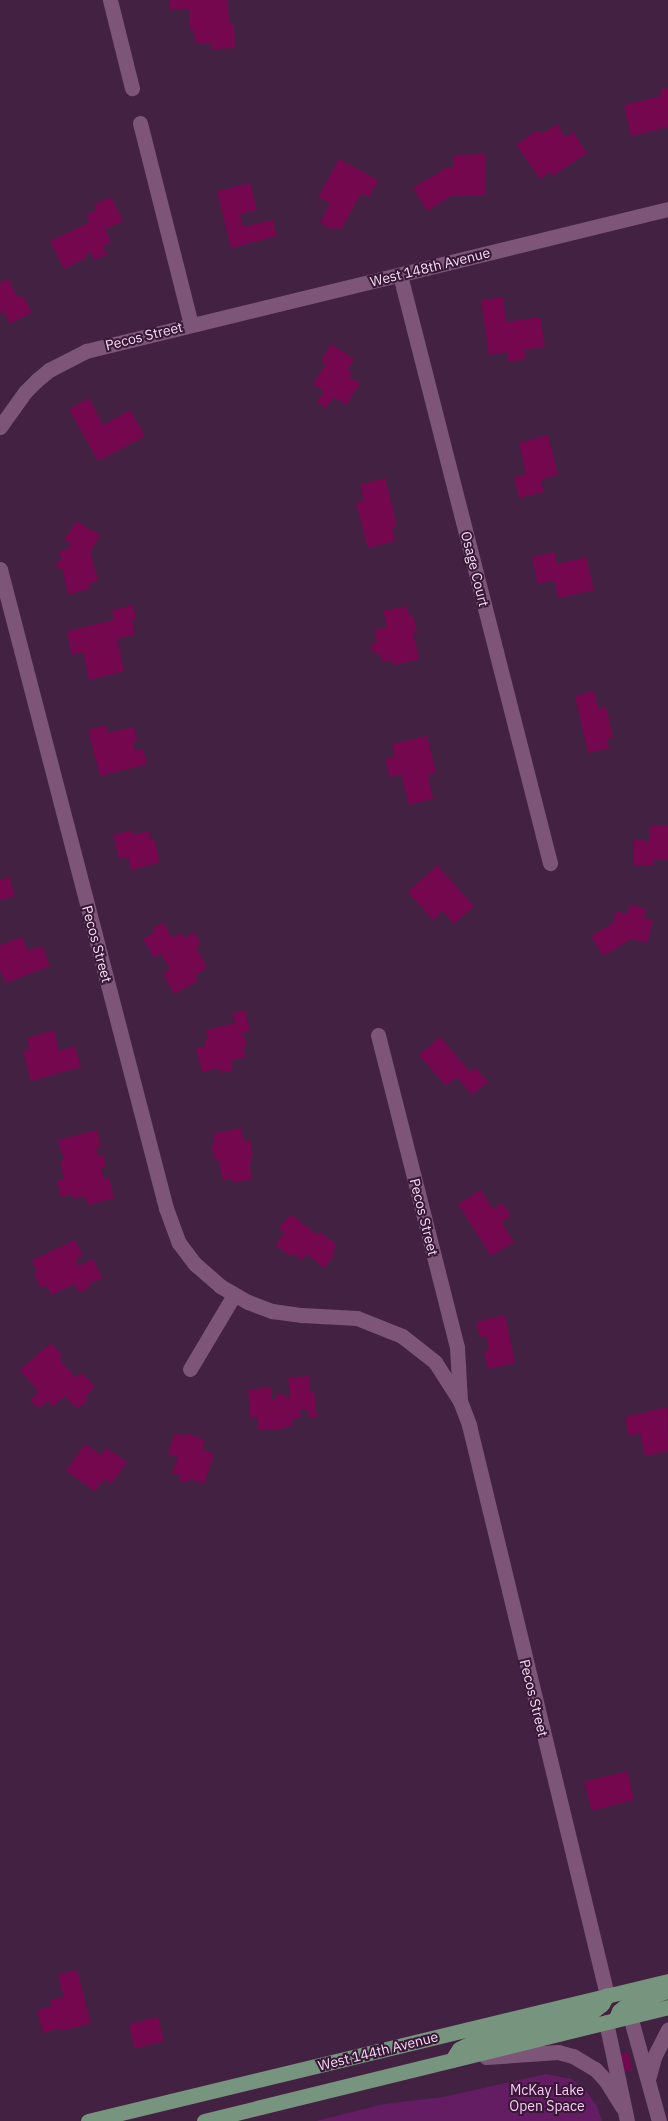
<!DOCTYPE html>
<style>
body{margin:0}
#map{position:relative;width:668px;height:2121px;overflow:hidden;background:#432142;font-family:"IBM Plex Sans",sans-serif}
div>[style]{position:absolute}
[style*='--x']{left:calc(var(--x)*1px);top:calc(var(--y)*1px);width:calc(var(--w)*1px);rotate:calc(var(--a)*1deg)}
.green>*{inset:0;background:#641c63}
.building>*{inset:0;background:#75074e;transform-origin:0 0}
.minor>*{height:15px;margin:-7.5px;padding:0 7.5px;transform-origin:7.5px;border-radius:7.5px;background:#7c5579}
.major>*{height:15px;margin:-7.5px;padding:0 7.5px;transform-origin:7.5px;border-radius:7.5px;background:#77957e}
span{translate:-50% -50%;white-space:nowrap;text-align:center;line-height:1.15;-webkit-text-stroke:4px #381737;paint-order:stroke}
.street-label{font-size:14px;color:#f4ddf2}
.park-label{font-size:14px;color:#f8cbf4}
</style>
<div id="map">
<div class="green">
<div style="clip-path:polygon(546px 2074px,571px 2079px,586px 2091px,597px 2106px,602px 2121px,316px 2121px,384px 2104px,443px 2097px)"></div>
</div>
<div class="building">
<div style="clip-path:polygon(170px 0,228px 0,229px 24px,234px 24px,235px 48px,212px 49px,212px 43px,195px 43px,194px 30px,190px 30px,190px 9px,170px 10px)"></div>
<div style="clip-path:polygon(668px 88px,668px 127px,631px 136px,624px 105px,661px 96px,660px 90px)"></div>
<div style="clip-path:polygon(557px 124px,565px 137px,573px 132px,587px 153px,553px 176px,551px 172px,540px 179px,516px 145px,535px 131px,543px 133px)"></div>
<div style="clip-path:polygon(485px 154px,486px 195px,451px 196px,427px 211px,413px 188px,448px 167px,453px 167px,453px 155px)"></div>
<div style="clip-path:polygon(339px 159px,378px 180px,369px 197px,361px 193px,341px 230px,335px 227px,333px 230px,320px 223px,330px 203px,318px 197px)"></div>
<div style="clip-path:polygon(250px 183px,257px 210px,240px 214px,243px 227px,273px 220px,277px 236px,231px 248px,217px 191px)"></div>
<div style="clip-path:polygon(111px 197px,123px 221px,105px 229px,111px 242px,103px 246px,107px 255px,94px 260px,90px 252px,85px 255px,86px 258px,64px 269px,50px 241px,90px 222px,86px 215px,96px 210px,94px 205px)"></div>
<div style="clip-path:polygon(8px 279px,18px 298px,23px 296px,32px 312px,10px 324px,3px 311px,0 313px,0 283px)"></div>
<div style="clip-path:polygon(503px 297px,506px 322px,540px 317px,545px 346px,524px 350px,526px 359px,508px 362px,507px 352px,489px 355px,481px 300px)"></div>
<div style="clip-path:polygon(331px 344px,354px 359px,348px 369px,352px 372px,349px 377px,360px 383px,346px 405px,334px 397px,326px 408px,317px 402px,324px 391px,313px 384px,326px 364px,321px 361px)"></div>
<div style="clip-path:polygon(89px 398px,103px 425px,130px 410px,145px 436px,98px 461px,69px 409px)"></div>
<div style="clip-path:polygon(548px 435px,558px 475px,541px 479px,544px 492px,519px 498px,514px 477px,526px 474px,519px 443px)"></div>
<div style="clip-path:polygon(385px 478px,397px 526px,392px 527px,395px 541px,368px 548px,356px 503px,364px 501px,360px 485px)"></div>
<div style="clip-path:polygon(76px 521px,100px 535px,90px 552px,98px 581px,89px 583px,90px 589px,68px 594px,62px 568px,58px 569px,56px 562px,62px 560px,59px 551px,70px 548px,69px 542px,64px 540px)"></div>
<div style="clip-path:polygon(554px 552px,557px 564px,586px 557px,594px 590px,558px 598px,554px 580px,538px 584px,532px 557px)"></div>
<div style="clip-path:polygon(133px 605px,136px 619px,132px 620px,135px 634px,117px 639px,124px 671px,89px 680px,83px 652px,72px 655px,67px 631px,114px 620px,112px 610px)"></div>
<div style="clip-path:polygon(407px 606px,409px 616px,413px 615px,417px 632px,413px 632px,419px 659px,394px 665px,392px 660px,382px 662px,380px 654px,373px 652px,371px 645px,377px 641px,374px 630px,387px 627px,383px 611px)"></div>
<div style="clip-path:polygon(594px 691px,598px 709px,606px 707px,613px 737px,607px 738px,609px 748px,588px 753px,575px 696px)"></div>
<div style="clip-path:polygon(106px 725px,108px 733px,134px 727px,137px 741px,133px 742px,135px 751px,143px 749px,147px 764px,100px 776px,88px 730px)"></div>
<div style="clip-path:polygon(427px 736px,436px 773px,428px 775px,433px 799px,409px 805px,401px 774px,390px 777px,385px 759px,395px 757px,392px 744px)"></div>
<div style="clip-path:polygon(649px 826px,668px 826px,668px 860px,654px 860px,654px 865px,633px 865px,634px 840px,649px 841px)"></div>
<div style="clip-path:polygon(132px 830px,133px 835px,149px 831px,151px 840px,154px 839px,160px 862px,131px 870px,128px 857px,119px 859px,113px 835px)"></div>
<div style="clip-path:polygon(437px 865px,474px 906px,454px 924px,442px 911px,433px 920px,408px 892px)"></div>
<div style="clip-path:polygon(9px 877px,15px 896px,0 900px,0 880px)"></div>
<div style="clip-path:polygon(630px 905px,646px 908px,644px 918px,653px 920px,647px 943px,631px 939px,603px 956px,591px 936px,613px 923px,616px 911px,627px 914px)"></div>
<div style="clip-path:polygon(163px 922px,172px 938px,181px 933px,184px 938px,194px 932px,201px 944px,196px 947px,207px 968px,195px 975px,198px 981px,174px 994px,163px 974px,170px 969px,161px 954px,154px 957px,143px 939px,155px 932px,153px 928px)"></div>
<div style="clip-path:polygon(22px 937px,28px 951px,42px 946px,50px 966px,6px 983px,0 970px,0 945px)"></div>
<div style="clip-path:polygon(245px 1010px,250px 1031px,240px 1034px,245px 1037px,247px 1044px,243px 1048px,246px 1057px,231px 1060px,233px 1070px,221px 1073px,220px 1068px,202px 1072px,196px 1048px,206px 1046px,205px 1040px,208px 1039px,206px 1030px,235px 1023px,232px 1014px)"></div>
<div style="clip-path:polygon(54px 1030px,59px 1051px,75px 1046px,81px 1067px,31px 1081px,23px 1051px,30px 1049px,27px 1038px)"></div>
<div style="clip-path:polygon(440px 1037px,470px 1072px,475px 1067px,488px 1082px,472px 1095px,457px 1077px,446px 1086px,419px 1055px)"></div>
<div style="clip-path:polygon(241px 1128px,244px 1141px,250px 1140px,253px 1156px,250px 1156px,252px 1164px,249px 1164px,252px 1179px,233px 1183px,232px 1178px,223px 1180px,218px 1159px,215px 1160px,211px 1145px,215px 1144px,213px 1134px)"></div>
<div style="clip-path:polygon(97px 1130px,101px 1147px,96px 1148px,98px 1156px,103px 1154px,106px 1166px,101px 1168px,104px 1179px,109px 1178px,114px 1198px,88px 1205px,85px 1196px,74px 1199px,72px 1194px,61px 1197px,57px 1181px,64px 1179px,60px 1161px,64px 1160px,58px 1140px)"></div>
<div style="clip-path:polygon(481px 1190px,493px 1209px,503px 1203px,511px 1216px,501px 1222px,514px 1242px,491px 1256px,458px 1204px)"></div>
<div style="clip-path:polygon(291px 1214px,317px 1235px,320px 1232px,337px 1245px,332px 1252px,335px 1255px,324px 1268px,307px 1254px,302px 1260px,294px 1254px,292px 1257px,275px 1245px,285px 1233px,279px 1228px)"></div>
<div style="clip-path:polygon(75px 1240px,83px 1256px,75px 1259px,79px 1266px,93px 1259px,102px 1278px,89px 1284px,90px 1287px,79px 1293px,75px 1284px,51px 1295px,47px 1285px,41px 1288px,34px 1273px,37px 1272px,32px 1260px)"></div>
<div style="clip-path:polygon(505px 1315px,515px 1363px,488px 1369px,484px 1351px,489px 1350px,486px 1336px,480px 1337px,476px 1322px)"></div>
<div style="clip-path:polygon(51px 1343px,63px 1356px,59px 1359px,76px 1378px,82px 1373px,95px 1387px,85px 1397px,88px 1400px,77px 1409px,65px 1396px,53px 1407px,48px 1401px,39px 1409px,30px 1400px,39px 1392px,20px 1370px)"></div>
<div style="clip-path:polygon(309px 1376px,310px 1391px,314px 1391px,317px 1417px,309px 1417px,308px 1410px,300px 1410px,301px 1418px,292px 1419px,293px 1426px,283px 1427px,283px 1430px,258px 1429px,257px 1417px,250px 1417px,248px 1390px,271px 1387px,272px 1399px,276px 1399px,275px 1395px,284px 1394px,285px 1398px,290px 1397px,288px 1378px)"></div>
<div style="clip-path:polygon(667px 1407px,668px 1451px,645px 1456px,640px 1433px,629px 1436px,625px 1417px)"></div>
<div style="clip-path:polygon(175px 1433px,185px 1436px,186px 1433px,205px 1440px,202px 1449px,214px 1454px,204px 1484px,190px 1479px,188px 1483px,179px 1480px,181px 1476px,172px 1473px,178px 1457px,168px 1454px)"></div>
<div style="clip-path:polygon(85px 1444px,101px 1455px,106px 1448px,127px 1462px,111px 1484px,104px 1479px,95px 1491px,66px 1471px)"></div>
<div style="left:627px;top:1771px;width:30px;height:44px;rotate:76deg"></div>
<div style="clip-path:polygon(77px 1970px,91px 2023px,61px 2031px,60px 2028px,43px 2033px,37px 2010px,52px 2006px,50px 2000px,64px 1997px,58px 1975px)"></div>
<div style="left:158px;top:2017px;width:25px;height:30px;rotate:76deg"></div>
<div style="left:628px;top:2052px;width:18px;height:10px;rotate:77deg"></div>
</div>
<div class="minor">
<div style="--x:110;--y:0;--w:91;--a:76"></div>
<div style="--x:140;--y:123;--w:207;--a:75.8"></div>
<div style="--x:400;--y:275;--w:607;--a:75.69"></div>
<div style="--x:0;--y:427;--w:43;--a:-54.5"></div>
<div style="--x:25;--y:392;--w:17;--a:-45"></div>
<div style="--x:37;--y:380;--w:16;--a:-40"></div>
<div style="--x:49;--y:370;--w:42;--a:-27.2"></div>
<div style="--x:86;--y:351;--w:599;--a:-13.71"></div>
<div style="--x:0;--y:569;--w:660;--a:75.44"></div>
<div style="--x:166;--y:1208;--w:37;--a:70"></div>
<div style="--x:179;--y:1243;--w:26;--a:53"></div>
<div style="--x:195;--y:1264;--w:33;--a:41"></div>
<div style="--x:220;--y:1286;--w:32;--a:30"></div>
<div style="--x:248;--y:1302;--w:26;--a:21"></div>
<div style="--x:272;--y:1311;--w:30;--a:8"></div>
<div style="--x:302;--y:1315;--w:55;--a:3.1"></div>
<div style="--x:357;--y:1318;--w:48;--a:21.8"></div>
<div style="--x:402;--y:1336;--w:42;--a:38.2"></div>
<div style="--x:435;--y:1362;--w:46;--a:57.3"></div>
<div style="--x:378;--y:1035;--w:322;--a:75.8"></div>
<div style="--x:457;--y:1347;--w:54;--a:86.8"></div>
<div style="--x:460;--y:1401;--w:26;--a:69"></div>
<div style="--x:469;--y:1425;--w:586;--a:76.39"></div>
<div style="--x:190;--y:1369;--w:86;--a:-59.3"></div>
<div style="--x:630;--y:2016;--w:109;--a:74.6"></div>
<div style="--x:606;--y:2022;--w:101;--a:78"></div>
<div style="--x:486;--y:2057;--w:72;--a:-4"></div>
<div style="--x:558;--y:2052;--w:16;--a:15"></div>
<div style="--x:573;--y:2056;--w:26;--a:31"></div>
<div style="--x:595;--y:2069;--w:16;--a:47"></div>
<div style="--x:606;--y:2081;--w:31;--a:58"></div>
<div style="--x:649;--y:2076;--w:20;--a:-75"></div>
<div style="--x:654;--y:2057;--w:31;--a:-63"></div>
</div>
<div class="major">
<div style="--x:615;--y:2020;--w:10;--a:-66"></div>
<div style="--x:619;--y:2011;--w:8;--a:-40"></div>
<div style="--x:625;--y:2006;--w:45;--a:-19.7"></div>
<div style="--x:452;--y:2060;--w:13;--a:-58"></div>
<div style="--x:459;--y:2049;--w:18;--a:-27"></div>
<div style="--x:475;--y:2041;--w:119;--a:-13.6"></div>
<div style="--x:591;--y:2013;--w:14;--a:-39"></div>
<div style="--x:602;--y:2004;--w:10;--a:-61"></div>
<div style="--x:88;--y:2121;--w:597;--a:-13.57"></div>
<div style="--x:204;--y:2121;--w:478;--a:-13.8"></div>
</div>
<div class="street-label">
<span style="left:430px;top:267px;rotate:-14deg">West 148th Avenue</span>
<span style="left:144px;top:336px;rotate:-14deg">Pecos Street</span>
<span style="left:475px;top:569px;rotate:76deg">Osage Court</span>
<span style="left:97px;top:944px;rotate:75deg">Pecos Street</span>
<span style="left:424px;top:1217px;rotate:76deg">Pecos Street</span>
<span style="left:534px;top:1698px;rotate:76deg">Pecos Street</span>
<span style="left:378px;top:2051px;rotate:-14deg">West 144th Avenue</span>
</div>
<div class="park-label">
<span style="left:547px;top:2098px">McKay Lake<br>Open Space</span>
</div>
</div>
